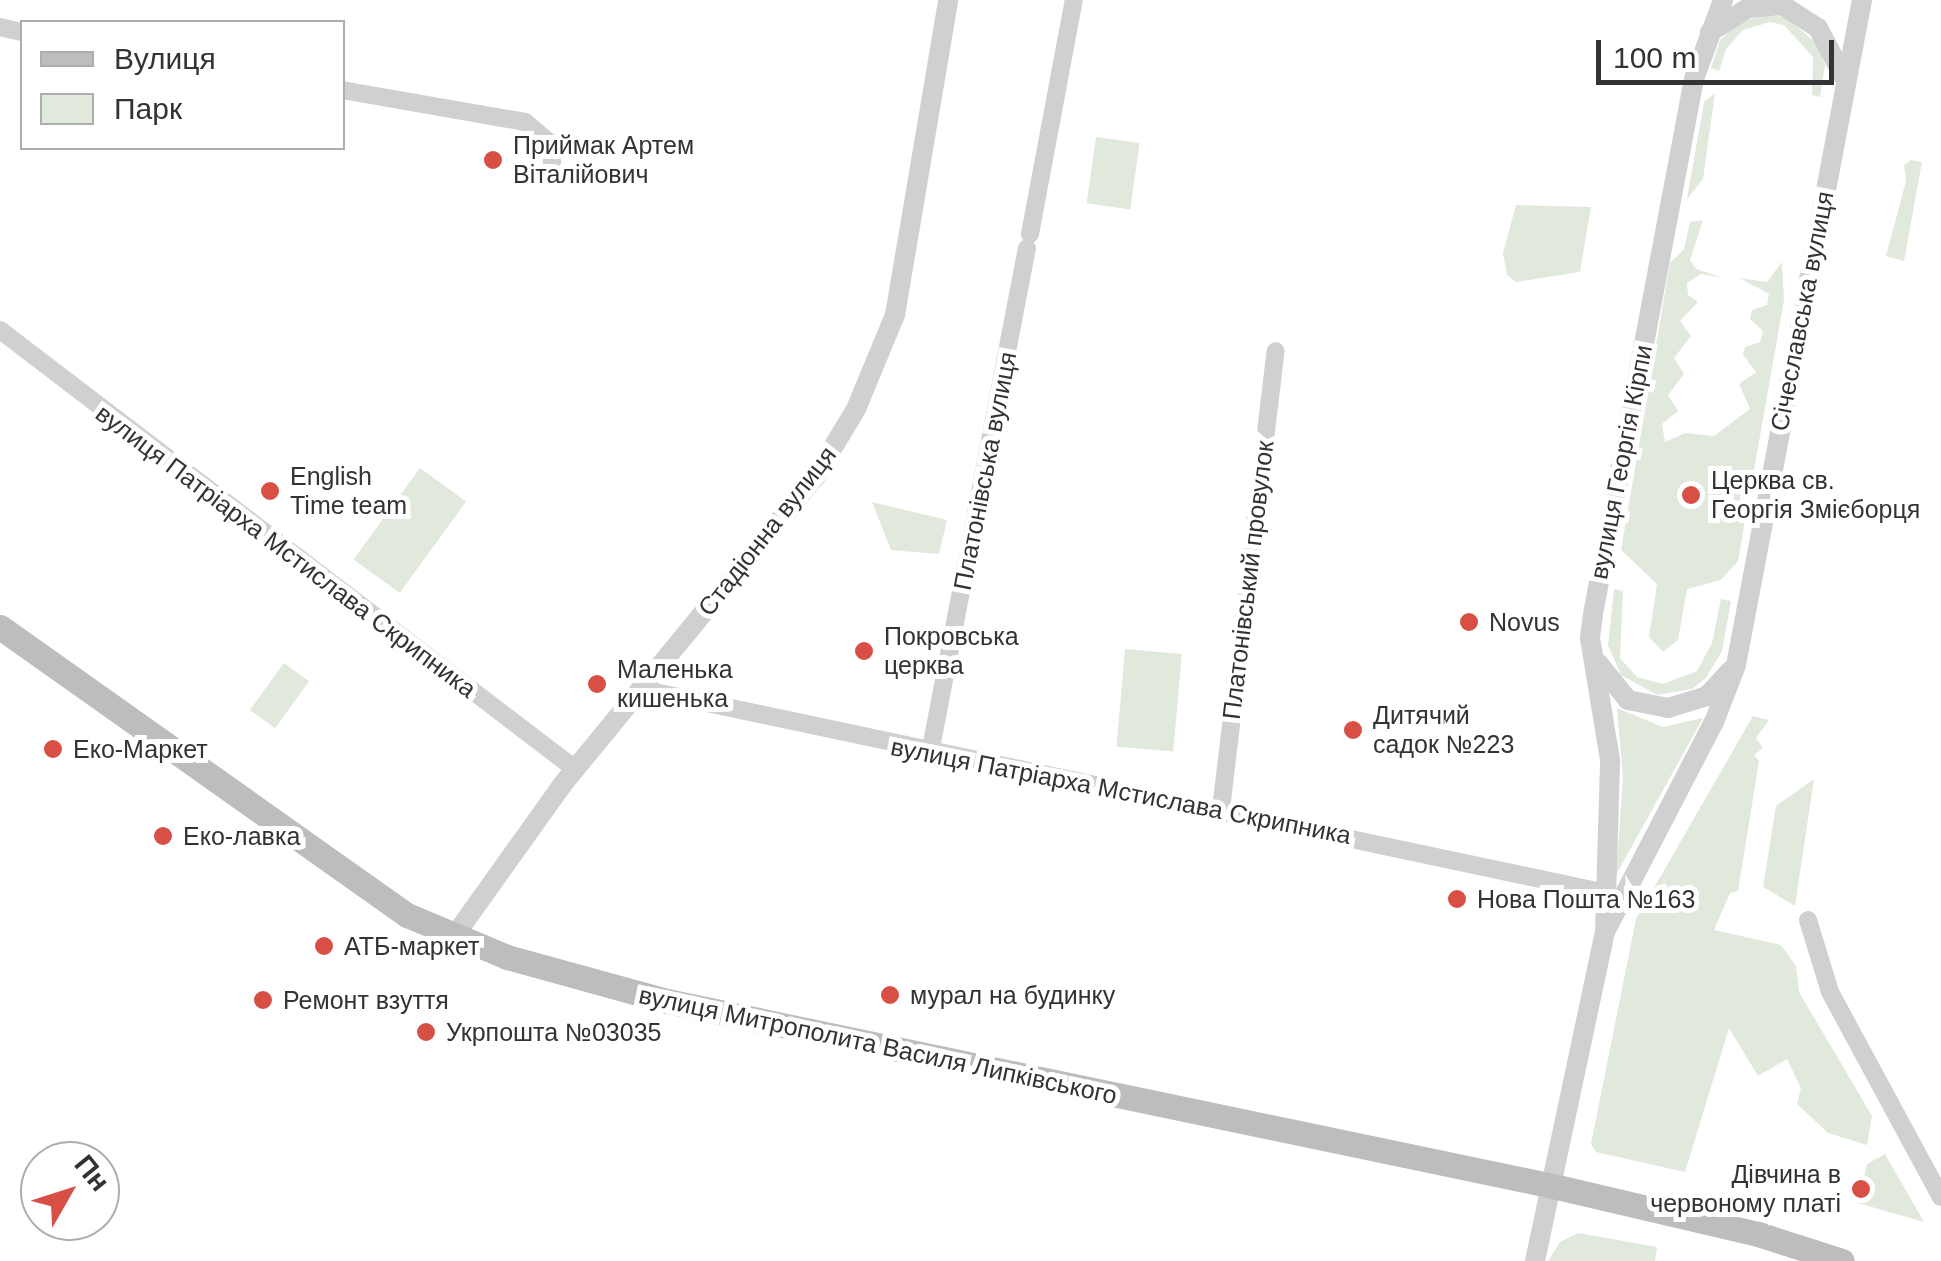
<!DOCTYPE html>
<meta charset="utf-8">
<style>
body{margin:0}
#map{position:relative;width:1941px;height:1261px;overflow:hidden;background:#fff;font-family:Arial,sans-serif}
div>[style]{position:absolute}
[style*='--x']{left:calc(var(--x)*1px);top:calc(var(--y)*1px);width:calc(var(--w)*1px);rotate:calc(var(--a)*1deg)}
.green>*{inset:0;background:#e1e9dd;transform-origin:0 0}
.minor>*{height:18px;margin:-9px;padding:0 9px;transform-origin:9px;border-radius:9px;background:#d0d0d0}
.tertiary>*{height:20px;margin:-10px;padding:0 10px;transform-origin:10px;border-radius:10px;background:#d0d0d0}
.secondary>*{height:25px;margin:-12.5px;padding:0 12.5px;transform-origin:12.5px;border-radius:12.5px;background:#bdbdbd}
.dots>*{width:28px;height:28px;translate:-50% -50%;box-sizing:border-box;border:5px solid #fff;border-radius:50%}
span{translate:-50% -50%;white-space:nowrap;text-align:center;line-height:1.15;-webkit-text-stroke:10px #fff;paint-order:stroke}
.poi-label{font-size:25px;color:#333}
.left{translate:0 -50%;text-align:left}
.right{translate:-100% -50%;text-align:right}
.street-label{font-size:25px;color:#333}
.legend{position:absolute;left:20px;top:20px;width:325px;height:130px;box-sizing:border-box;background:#fff;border:2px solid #adadad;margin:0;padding:12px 18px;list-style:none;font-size:30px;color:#333}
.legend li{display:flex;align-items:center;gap:20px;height:50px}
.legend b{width:50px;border:2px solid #adadad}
.north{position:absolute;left:20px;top:1141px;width:100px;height:100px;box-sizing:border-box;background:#fff;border:2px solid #adadad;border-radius:50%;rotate:51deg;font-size:28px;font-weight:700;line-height:40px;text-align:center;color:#333}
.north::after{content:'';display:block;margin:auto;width:35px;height:45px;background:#d84f46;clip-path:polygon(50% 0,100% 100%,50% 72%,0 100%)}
.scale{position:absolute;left:1596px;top:40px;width:238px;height:45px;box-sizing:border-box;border:5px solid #333;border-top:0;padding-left:12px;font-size:30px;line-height:35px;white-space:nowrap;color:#333;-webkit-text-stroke:8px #fff;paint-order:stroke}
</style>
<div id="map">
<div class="green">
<div style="clip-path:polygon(1764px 15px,1785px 17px,1819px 45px,1825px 65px,1820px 97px,1812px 95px,1813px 57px,1784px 25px,1770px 22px,1743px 30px,1726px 49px,1719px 71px,1711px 68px,1720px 40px,1738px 23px)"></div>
<div style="clip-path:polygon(1715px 93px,1703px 179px,1687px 199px,1704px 102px)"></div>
<div style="left:1096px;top:137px;width:44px;height:67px;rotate:8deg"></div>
<div style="clip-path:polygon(1911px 160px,1922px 162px,1904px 261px,1886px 256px,1906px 181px,1904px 165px)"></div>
<div style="clip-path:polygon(1516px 205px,1591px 207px,1580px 272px,1516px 282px,1507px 275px,1503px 253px)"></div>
<div style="clip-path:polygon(1703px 220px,1690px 260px,1696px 269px,1723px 278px,1701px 274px,1687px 283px,1688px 295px,1698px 302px,1680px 321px,1691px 336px,1674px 358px,1684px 374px,1668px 395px,1678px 411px,1662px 424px,1665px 442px,1685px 433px,1714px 436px,1750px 409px,1739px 384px,1756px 372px,1743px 355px,1745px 347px,1760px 342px,1763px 331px,1750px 319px,1752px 310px,1767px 305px,1769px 294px,1739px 278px,1767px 282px,1782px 262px,1784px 300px,1738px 561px,1721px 580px,1687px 589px,1678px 640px,1663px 652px,1649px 637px,1657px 584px,1621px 550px,1670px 263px,1684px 249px,1690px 222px)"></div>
<div style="left:420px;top:468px;width:57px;height:113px;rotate:36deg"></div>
<div style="clip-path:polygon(872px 502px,947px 520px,939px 554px,891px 550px)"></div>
<div style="clip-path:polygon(1614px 589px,1623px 591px,1620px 658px,1637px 677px,1663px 684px,1697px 671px,1712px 643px,1721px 599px,1731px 601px,1722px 651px,1706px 678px,1692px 689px,1657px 695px,1621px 675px,1608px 645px)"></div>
<div style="left:1125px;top:649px;width:57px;height:98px;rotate:5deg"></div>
<div style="left:284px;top:663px;width:31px;height:58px;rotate:36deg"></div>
<div style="clip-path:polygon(1617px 708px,1663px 727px,1703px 718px,1616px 875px,1623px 777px)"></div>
<div style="clip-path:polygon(1753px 716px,1769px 720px,1756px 738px,1763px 748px,1754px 755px,1759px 761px,1738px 891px,1730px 893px,1714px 930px,1781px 945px,1796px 966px,1799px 992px,1872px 1116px,1867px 1145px,1828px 1133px,1797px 1104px,1801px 1088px,1787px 1059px,1758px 1076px,1729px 1028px,1685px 1172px,1596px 1152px,1591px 1144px,1636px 919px)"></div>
<div style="clip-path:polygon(1814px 779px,1795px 906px,1763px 887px,1776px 806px)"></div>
<div style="clip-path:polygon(1885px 1154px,1924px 1222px,1858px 1203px,1867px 1164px)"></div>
<div style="clip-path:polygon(1578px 1233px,1657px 1247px,1655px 1261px,1548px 1261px,1560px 1242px)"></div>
</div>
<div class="minor">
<div style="--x:0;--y:27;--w:23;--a:13"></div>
<div style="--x:342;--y:90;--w:186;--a:9.9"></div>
<div style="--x:525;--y:122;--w:34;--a:40"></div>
<div style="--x:551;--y:144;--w:20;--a:87"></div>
<div style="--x:1030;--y:234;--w:238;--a:-79.4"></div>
<div style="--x:0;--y:330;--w:723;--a:37.36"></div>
<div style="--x:641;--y:689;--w:982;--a:11.93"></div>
<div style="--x:930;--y:753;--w:514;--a:-79.13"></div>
<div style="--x:1221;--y:809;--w:461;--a:-83.2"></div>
<div style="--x:1808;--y:920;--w:75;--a:73"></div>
<div style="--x:1830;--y:992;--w:233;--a:61.6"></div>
</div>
<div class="tertiary">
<div style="--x:1710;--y:32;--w:45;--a:-32.3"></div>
<div style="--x:1748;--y:8;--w:34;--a:-5"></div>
<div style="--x:1782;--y:5;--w:43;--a:32.6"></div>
<div style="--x:1818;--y:28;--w:58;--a:62.1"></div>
<div style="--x:1598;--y:663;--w:48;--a:51"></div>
<div style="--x:1628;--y:700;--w:41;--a:11.3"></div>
<div style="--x:1668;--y:708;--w:41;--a:-17.1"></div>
<div style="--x:1707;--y:696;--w:35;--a:-47"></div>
<div style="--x:1605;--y:932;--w:172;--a:-88.3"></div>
<div style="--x:1610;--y:760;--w:124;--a:-99.3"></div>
<div style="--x:1590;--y:638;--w:24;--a:-83"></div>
<div style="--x:1593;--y:614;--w:544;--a:-79.31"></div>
<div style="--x:1694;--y:79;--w:84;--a:-69.8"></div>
<div style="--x:453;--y:938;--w:188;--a:-54.5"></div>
<div style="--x:562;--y:785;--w:399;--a:-50.6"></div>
<div style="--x:815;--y:477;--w:79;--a:-58.9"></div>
<div style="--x:856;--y:409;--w:102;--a:-67.5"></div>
<div style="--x:895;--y:315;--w:319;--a:-80.4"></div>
<div style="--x:1535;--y:1261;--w:336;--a:-78"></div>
<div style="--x:1605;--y:932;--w:237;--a:-62.6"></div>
<div style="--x:1714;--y:722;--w:61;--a:-68.9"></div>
<div style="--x:1736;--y:665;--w:677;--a:-79.27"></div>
</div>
<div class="secondary">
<div style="--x:0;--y:627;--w:499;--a:35.3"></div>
<div style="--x:407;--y:915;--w:108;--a:22.8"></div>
<div style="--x:507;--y:957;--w:166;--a:15.4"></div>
<div style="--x:667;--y:1001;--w:905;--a:11.79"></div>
<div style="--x:1553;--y:1186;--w:211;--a:13.2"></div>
<div style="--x:1758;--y:1234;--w:88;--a:17.8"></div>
</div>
<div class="dots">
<div style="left:493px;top:160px;background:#d84f46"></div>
<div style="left:270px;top:491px;background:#d84f46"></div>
<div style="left:1691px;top:495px;background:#d84f46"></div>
<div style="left:1469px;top:622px;background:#d84f46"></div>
<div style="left:864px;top:651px;background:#d84f46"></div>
<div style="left:597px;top:684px;background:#d84f46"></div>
<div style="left:1353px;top:730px;background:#d84f46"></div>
<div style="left:53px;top:749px;background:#d84f46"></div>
<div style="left:163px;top:836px;background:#d84f46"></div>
<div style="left:1457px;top:899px;background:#d84f46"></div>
<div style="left:324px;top:946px;background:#d84f46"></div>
<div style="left:890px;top:995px;background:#d84f46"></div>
<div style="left:263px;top:1000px;background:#d84f46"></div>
<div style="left:426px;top:1032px;background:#d84f46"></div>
<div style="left:1861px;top:1189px;background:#d84f46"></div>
</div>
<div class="poi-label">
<span class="left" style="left:513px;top:160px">Приймак Артем<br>Віталійович</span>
<span class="left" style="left:290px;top:491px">English<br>Time team</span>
<span class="left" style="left:1711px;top:495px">Церква св.<br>Георгія Змієборця</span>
<span class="left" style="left:1489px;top:622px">Novus</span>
<span class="left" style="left:884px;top:651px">Покровська<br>церква</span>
<span class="left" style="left:617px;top:684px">Маленька<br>кишенька</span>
<span class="left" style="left:1373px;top:730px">Дитячий<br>садок №223</span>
<span class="left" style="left:73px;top:749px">Еко-Маркет</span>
<span class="left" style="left:183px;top:836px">Еко-лавка</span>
<span class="left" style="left:1477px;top:899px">Нова Пошта №163</span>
<span class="left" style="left:344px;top:946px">АТБ-маркет</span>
<span class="left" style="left:910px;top:995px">мурал на будинку</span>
<span class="left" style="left:283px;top:1000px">Ремонт взуття</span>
<span class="left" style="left:446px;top:1032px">Укрпошта №03035</span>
<span class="right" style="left:1841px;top:1189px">Дівчина в<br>червоному платі</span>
</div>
<div class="street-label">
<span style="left:1802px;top:311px;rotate:-79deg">Січеславська вулиця</span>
<span style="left:1621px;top:462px;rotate:-79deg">вулиця Георгія Кірпи</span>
<span style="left:985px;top:471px;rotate:-79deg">Платонівська вулиця</span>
<span style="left:767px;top:531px;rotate:-52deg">Стадіонна вулиця</span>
<span style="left:286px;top:551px;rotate:37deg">вулиця Патріарха Мстислава Скрипника</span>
<span style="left:1248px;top:580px;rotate:-83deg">Платонівський провулок</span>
<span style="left:1121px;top:791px;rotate:11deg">вулиця Патріарха Мстислава Скрипника</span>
<span style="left:878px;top:1045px;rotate:12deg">вулиця Митрополита Василя Липківського</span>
</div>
<ul class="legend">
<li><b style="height:12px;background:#bdbdbd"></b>Вулиця</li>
<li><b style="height:28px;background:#e1e9dd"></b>Парк</li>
</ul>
<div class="north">Пн</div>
<div class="scale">100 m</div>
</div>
